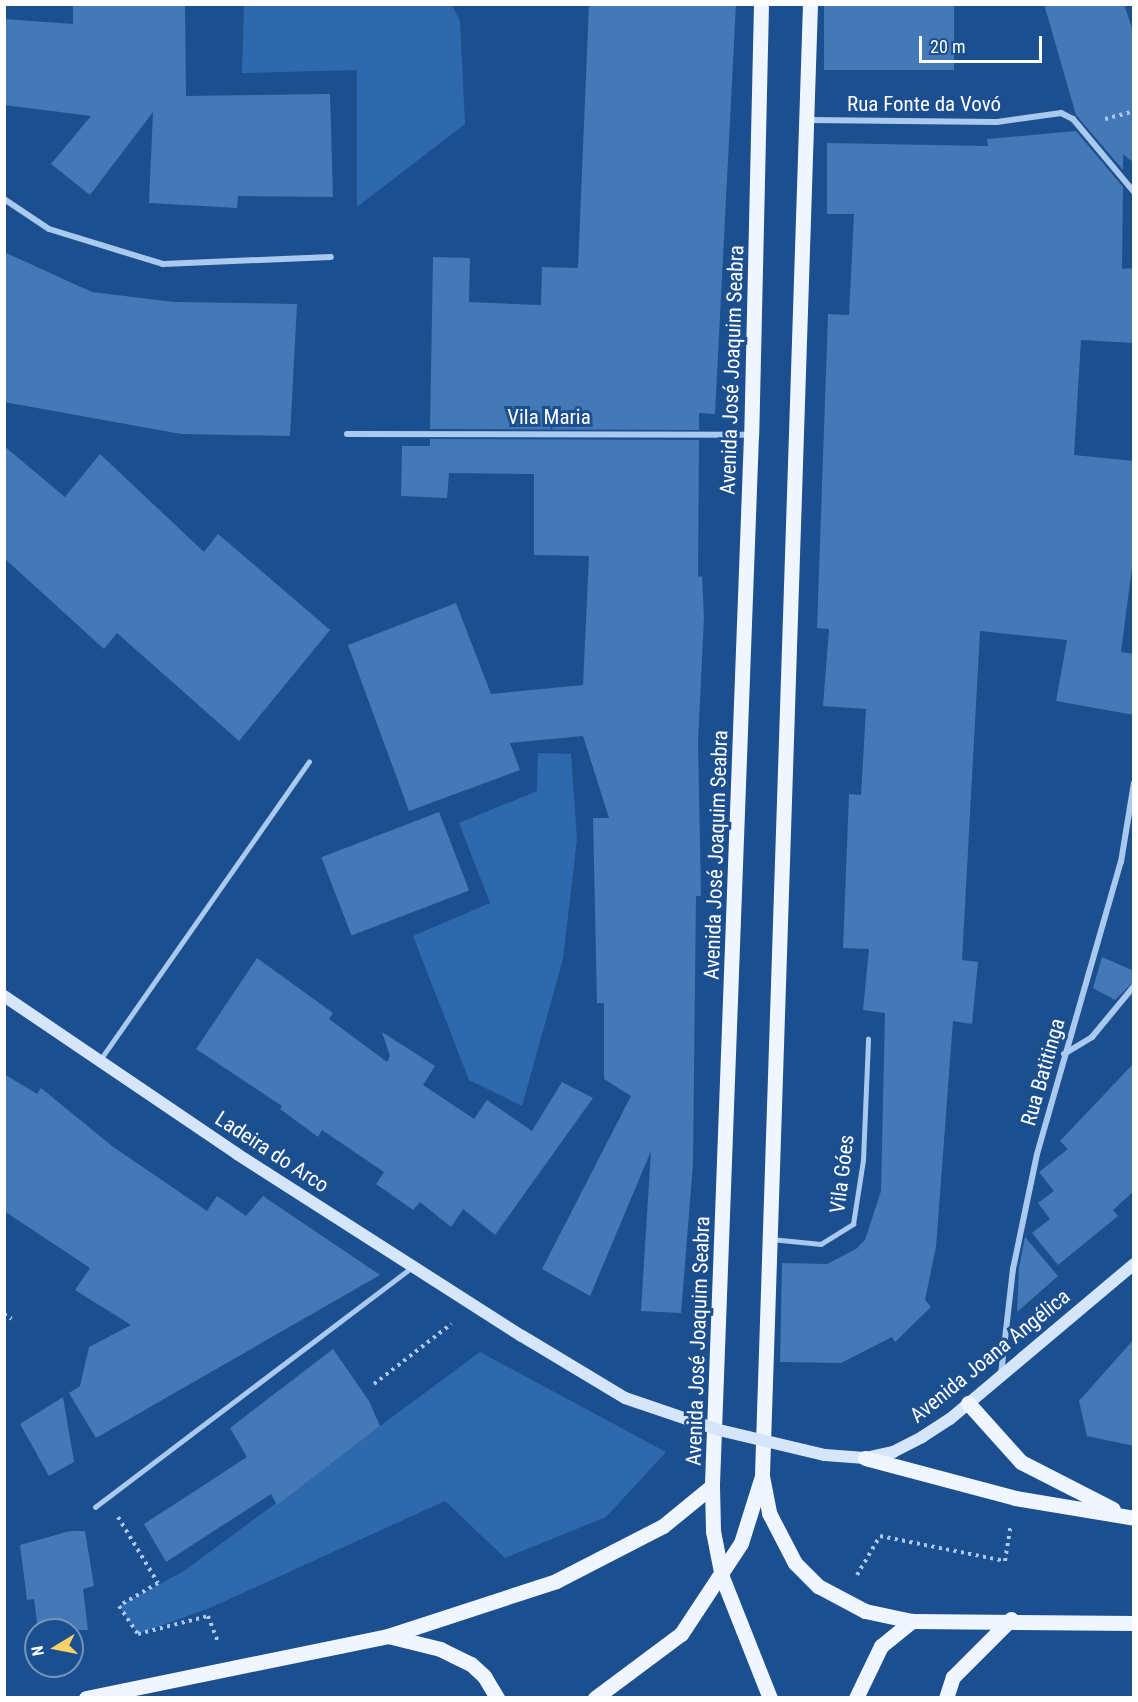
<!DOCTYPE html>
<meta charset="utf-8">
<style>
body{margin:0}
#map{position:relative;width:1138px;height:1702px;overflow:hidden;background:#1b4f8f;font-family:"Roboto Condensed",sans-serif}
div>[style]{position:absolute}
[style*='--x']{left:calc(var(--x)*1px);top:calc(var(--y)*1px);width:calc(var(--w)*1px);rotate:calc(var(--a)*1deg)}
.green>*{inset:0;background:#2e69ad}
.building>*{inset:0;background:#4478b7;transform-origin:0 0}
.path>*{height:4px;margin-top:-2px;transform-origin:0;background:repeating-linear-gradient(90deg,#a9c9ee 0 3px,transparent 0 7.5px)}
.service>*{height:4.5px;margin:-2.25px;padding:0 2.25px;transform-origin:2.25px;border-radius:2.25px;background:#a9c9ee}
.minor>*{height:6px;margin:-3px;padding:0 3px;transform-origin:3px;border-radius:3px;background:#a9c9ee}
.secondary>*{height:12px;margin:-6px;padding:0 6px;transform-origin:6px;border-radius:6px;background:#d6e6fa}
.primary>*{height:15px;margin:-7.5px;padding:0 7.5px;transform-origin:7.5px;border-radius:7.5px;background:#f0f6ff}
.secondary-bridge>*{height:12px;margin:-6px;padding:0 6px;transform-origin:6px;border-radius:6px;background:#d6e6fa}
span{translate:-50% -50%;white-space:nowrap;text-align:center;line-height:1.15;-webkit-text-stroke:6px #1b4f8f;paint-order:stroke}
.street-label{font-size:21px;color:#fff}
.frame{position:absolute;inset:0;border:6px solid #fff;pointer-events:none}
.north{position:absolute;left:24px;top:1618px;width:60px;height:60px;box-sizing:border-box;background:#1b4f8f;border:2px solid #7695bc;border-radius:50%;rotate:260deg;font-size:16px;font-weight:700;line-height:24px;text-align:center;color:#fff}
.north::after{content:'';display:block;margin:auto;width:21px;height:27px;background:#ffd166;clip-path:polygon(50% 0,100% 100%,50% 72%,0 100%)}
.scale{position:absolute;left:919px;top:36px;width:123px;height:27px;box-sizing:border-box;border:3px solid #fff;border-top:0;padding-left:8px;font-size:18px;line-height:21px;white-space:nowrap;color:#fff;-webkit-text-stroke:4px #1b4f8f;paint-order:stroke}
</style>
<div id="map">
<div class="green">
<div style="clip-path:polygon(244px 5px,452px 5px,460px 21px,465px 124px,357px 207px,357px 70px,242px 73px)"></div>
<div style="clip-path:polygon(538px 753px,571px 754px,577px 839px,563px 959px,522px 1106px,469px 1080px,413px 936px,490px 903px,459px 823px,537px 791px)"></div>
<div style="clip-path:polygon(480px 1352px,666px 1452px,606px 1517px,505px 1558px,445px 1501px,212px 1607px,138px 1634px,119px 1606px,184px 1571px)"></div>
</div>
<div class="building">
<div style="clip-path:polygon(73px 4px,185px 4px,186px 96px,330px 94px,333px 197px,238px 196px,237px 208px,149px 203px,153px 112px,90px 195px,51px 164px,91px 116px,4px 105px,4px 19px,73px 24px)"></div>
<div style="clip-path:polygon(589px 4px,736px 4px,715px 414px,699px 413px,699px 430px,430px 429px,433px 257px,470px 258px,469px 302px,541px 305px,542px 267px,578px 268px)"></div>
<div style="left:824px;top:4px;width:130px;height:66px"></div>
<div style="clip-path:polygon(1044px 4px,1124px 4px,1134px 34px,1134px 163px,1123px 154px,1123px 170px,1076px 115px)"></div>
<div style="clip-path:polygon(1076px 131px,1123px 187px,1122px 269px,1134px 268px,1134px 343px,1081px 340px,1074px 455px,1134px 461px,1134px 552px,1121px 652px,1134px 654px,1134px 715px,1056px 701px,1067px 640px,980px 631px,962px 960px,978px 962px,972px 1024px,953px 1021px,936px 1247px,925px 1300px,931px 1307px,895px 1342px,892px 1337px,841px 1363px,780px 1362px,782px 1263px,827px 1264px,856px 1249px,865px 1240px,881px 1191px,885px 1013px,863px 1010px,869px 949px,843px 948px,849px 794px,861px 795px,866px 709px,823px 706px,829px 629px,817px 628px,828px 314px,849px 315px,854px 214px,827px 214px,827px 143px,988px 146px,987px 139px)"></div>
<div style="clip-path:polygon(4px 252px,92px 292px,174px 302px,297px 304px,290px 436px,181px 434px,4px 402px)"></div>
<div style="clip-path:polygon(430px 439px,699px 440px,698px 577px,702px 576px,704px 617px,698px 742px,701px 896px,696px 896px,693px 1164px,681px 1313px,641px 1311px,651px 1151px,590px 1296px,542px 1269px,631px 1096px,604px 1079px,604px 1003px,597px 1003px,593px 818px,609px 818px,583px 736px,510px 743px,520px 770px,409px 811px,348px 645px,456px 603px,491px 694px,583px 685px,589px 556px,534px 555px,534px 474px,449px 473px,447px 498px,401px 496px,402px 446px,430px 446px)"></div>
<div style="clip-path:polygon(4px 446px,65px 497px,100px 454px,204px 552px,218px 534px,330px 630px,239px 741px,117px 633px,104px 649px,4px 558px)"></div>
<div style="left:439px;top:812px;width:84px;height:126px;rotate:69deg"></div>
<div style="clip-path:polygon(1102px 957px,1134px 971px,1134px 981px,1115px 1000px,1093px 988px)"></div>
<div style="clip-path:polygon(257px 958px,333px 1013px,329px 1019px,387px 1062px,390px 1056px,382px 1032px,435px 1066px,423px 1085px,474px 1119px,487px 1100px,532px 1131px,562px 1082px,593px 1098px,495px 1235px,463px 1209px,451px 1227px,420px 1202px,413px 1210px,376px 1184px,384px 1172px,322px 1130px,318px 1137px,280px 1109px,282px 1106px,196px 1049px)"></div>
<div style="clip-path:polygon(1134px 1063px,1134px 1191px,1113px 1210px,1118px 1216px,1058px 1265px,1032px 1233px,1050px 1219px,1038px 1203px,1054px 1191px,1039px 1172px,1068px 1149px,1060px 1141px)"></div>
<div style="clip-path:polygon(4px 1074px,37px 1094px,41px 1088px,112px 1146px,207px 1211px,217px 1196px,246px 1216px,263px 1196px,380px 1275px,96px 1438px,69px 1393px,80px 1386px,89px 1347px,131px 1325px,75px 1290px,90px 1268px,4px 1211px)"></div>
<div style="clip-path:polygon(1025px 1237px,1058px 1276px,1017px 1312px,1019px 1268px)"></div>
<div style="clip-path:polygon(1134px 1339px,1134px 1446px,1087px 1436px,1079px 1401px)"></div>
<div style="clip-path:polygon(333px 1349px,369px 1401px,380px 1426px,277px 1505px,271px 1494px,166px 1562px,144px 1524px,247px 1457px,230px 1428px)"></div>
<div style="clip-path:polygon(63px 1397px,74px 1462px,49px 1476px,20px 1424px)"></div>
<div style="clip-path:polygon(70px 1531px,85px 1531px,94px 1586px,83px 1589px,88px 1630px,38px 1630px,34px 1599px,27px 1600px,20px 1545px)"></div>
</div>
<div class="path">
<div style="--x:1105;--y:119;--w:30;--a:-15"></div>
<div style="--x:4;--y:1314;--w:9;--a:32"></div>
<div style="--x:374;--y:1384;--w:98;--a:-37.9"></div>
<div style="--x:118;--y:1517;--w:77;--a:58.8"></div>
<div style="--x:158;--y:1583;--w:45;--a:149.5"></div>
<div style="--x:119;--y:1606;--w:34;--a:56"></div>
<div style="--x:138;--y:1634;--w:72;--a:-14.4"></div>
<div style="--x:208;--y:1616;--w:28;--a:69"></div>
<div style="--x:857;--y:1575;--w:45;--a:-59.5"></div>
<div style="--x:880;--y:1536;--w:127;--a:11.3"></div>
<div style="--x:1005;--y:1561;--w:36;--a:-81"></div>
</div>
<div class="service">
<div style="--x:100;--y:1060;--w:364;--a:-55"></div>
<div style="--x:771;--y:1239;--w:50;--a:5.7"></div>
<div style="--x:821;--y:1244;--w:38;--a:-32"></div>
<div style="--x:853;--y:1224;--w:65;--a:-81.1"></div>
<div style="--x:863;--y:1160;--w:121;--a:-87.6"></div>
<div style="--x:95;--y:1507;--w:398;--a:-37.1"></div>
</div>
<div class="minor">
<div style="--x:808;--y:120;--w:189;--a:0.6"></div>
<div style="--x:997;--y:122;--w:65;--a:-8"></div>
<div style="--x:1061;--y:113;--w:13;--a:27"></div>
<div style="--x:1073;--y:119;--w:95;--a:50.1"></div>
<div style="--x:4;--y:199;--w:54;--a:33.7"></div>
<div style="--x:49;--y:229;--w:119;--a:17.1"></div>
<div style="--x:163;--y:264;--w:168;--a:-2.4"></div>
<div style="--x:347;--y:434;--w:404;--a:0.1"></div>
<div style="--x:1064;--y:1054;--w:33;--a:-31"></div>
<div style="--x:1092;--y:1037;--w:66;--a:-50.5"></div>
<div style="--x:1001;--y:1374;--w:106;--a:-83.5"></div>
<div style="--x:1013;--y:1269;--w:117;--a:-78.2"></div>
<div style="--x:1037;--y:1154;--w:304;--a:-74"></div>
<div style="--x:1121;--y:862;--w:80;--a:-80.7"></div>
</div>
<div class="secondary">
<div style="--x:4;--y:996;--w:282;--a:34.1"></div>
<div style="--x:237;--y:1154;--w:338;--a:32.6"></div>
<div style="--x:825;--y:1455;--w:40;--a:4.3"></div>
<div style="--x:865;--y:1458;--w:29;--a:-12"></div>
<div style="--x:893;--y:1452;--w:33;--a:-27"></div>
<div style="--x:922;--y:1437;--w:33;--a:-33"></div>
<div style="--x:950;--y:1419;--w:241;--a:-40.1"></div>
</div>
<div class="primary">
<div style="--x:761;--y:4;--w:431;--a:91.3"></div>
<div style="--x:751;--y:435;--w:1052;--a:92.13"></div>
<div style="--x:712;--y:1486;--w:45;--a:88.7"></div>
<div style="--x:713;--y:1531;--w:47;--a:78.9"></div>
<div style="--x:722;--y:1577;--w:130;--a:68.4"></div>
<div style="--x:810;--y:4;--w:1473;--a:91.87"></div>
<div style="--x:762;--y:1476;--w:38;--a:79"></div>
<div style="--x:769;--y:1513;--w:56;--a:62.5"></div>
<div style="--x:795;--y:1563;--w:33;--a:45"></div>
<div style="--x:818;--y:1586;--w:53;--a:28"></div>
<div style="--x:865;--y:1611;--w:48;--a:12"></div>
<div style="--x:912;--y:1621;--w:222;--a:0.5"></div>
<div style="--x:968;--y:1403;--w:79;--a:48.1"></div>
<div style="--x:1021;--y:1462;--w:103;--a:27.1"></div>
<div style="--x:865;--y:1458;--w:155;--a:14.9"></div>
<div style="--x:1015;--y:1498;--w:121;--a:9.5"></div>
<div style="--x:388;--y:1636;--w:54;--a:14"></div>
<div style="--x:440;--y:1649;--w:34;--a:26"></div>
<div style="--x:471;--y:1664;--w:18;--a:43"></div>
<div style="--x:484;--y:1676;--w:26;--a:59"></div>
<div style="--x:86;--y:1698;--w:308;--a:-11.6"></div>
<div style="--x:388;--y:1636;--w:177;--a:-18.1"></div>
<div style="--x:556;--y:1581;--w:120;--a:-27.2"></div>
<div style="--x:663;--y:1526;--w:63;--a:-39.2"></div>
<div style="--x:595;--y:1698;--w:107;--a:-36.7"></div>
<div style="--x:681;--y:1634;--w:109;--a:-56.6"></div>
<div style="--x:741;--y:1543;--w:67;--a:-72.6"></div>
<div style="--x:856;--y:1698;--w:58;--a:-64.3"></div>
<div style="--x:881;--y:1646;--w:40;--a:-39"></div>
<div style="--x:946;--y:1698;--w:22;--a:-72"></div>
<div style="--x:953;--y:1677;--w:82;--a:-45"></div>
</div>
<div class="secondary-bridge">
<div style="--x:522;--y:1336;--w:120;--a:31"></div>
<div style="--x:625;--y:1398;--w:99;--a:18.8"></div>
<div style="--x:719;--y:1430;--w:109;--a:13.3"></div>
</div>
<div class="street-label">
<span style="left:924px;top:104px">Rua Fonte da Vovó</span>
<span style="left:732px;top:370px;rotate:-88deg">Avenida José Joaquim Seabra</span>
<span style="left:549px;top:417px">Vila Maria</span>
<span style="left:716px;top:855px;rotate:-88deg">Avenida José Joaquim Seabra</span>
<span style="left:1043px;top:1072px;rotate:-74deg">Rua Batitinga</span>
<span style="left:272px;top:1152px;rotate:33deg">Ladeira do Arco</span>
<span style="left:842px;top:1174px;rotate:-83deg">Vila Góes</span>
<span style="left:698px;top:1341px;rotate:-88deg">Avenida José Joaquim Seabra</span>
<span style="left:990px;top:1356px;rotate:-39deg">Avenida Joana Angélica</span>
</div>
<div class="frame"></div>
<div class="north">N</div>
<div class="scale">20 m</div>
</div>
